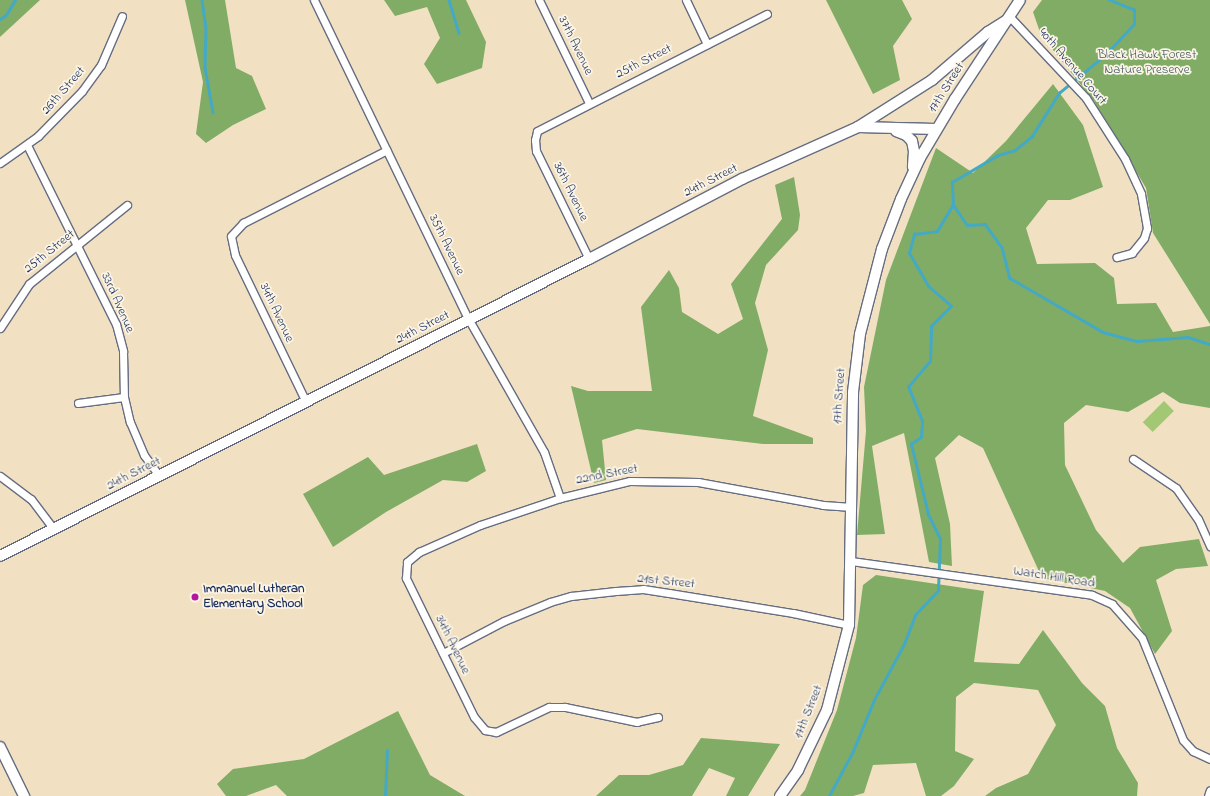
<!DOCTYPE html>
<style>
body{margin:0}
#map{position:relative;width:1210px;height:796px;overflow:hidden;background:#f1e1c2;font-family:"Indie Flower",sans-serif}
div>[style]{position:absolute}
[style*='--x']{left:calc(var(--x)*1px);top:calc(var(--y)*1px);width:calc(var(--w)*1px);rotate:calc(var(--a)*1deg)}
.green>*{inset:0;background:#a2c873;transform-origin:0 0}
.forest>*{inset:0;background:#81ac65}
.stream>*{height:2.5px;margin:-1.25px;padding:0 1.25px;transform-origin:1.25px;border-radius:1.25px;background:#44a9c4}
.roads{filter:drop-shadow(1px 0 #666d81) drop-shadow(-1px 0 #666d81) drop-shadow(0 1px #666d81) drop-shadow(0 -1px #666d81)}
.street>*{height:7px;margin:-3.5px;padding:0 3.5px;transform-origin:3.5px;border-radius:3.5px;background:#fff}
.secondary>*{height:10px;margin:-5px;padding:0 5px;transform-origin:5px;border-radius:5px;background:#fff}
.dots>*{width:11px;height:11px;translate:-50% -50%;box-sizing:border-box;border:2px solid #fcf5e5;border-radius:50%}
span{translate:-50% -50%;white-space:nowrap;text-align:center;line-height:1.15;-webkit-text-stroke:3.5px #fcf5e5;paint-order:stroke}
.street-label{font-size:13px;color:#1b2f5e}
.park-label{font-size:13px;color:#3d5563}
.poi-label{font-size:13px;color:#1b2f5e;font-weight:700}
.left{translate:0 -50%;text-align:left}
</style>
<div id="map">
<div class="green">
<div style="left:1164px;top:401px;width:14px;height:30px;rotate:45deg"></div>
</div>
<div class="forest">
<div style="clip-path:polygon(0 0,40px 0,0 37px)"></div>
<div style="clip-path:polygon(185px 0,225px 0,236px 68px,252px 76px,266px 109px,233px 125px,206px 143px,196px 134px,203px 82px)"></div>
<div style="clip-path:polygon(384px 0,466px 0,486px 42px,482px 68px,437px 84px,424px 64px,440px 38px,427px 7px,395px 16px)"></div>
<div style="clip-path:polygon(826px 0,902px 0,912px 19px,893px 46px,900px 80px,873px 94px)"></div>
<div style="clip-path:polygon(1042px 0,1210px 0,1210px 324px,1153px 233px,1146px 188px,1094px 101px,1041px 35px,1033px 12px)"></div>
<div style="clip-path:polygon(1053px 84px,1083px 125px,1103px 187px,1070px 200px,1048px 200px,1026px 228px,1037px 264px,1095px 263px,1114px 278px,1117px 304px,1156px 303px,1173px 332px,1210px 326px,1210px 408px,1180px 403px,1163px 392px,1128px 412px,1086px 405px,1064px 423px,1065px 465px,1096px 530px,1123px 563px,1140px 547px,1199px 539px,1208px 566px,1176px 569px,1156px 580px,1172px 631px,1155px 654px,1130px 608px,1105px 591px,1042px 578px,983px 448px,959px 435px,935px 458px,950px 524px,952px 566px,929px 562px,904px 433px,872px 446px,885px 534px,857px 535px,866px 431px,864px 387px,886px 280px,936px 148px,973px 173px,1006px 141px)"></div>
<div style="clip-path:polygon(794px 177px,800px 215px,798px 230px,766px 265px,755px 303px,768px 350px,753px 416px,813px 438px,813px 444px,763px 444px,637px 429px,602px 440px,606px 480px,594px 483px,571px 386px,588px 391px,652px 391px,641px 307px,669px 270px,679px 288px,682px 312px,718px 334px,743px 319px,731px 284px,782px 219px,775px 185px)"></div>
<div style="clip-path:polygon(477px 444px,486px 471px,467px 482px,443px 480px,386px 512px,333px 547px,303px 494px,368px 457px,384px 475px)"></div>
<div style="clip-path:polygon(876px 575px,984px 591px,974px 662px,1019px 664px,1043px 630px,1082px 683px,1105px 706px,1117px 748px,1138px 783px,1137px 796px,985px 796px,996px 788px,1028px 774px,1056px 725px,1038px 690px,974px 683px,956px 697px,955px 751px,974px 759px,954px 786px,941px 796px,926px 796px,916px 763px,873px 765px,864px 793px,853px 796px,800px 796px,805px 790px,837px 710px,856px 638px,863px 585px)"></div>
<div style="clip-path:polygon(398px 711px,430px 775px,465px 796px,287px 796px,276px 785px,246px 796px,226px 796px,217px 784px,233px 769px,304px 759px)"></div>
<div style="clip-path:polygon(701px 738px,780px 744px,748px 796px,726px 796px,735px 778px,709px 768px,692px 796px,596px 796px,619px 775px,649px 775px,683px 765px)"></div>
</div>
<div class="stream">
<div style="--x:202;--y:0;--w:27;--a:82"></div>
<div style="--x:206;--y:27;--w:41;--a:91.4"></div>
<div style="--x:205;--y:68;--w:45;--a:79.7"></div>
<div style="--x:449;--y:0;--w:34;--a:73"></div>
<div style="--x:0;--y:19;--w:7;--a:-34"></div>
<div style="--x:6;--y:15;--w:17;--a:-59"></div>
<div style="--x:953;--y:204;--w:25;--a:56"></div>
<div style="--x:967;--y:225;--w:18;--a:-3"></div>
<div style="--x:985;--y:224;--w:29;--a:54"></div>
<div style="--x:1002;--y:247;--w:32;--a:76"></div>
<div style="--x:1010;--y:278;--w:108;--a:30.1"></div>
<div style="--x:1103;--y:332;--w:35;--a:15"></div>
<div style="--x:1137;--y:341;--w:51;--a:-4.5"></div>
<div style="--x:1188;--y:337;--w:23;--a:18"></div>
<div style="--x:385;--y:796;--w:45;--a:-87.5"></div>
<div style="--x:829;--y:796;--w:51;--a:-61.9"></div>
<div style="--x:853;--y:751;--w:55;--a:-67.6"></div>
<div style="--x:874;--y:700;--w:64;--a:-61.8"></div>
<div style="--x:904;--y:644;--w:31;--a:-69"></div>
<div style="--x:915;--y:615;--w:34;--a:-47"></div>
<div style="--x:938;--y:590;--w:51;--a:-87.8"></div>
<div style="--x:940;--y:539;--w:28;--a:-116"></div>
<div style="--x:928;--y:514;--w:72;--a:-103.7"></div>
<div style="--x:911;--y:444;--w:12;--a:-35"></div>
<div style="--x:921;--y:437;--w:16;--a:-86"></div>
<div style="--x:922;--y:421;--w:37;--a:-112"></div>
<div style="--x:908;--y:387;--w:34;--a:-50"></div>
<div style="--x:930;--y:361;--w:35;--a:-88"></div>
<div style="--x:931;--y:326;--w:28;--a:-45"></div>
<div style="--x:951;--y:306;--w:30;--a:-139"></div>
<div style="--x:928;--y:286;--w:38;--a:-120"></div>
<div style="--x:909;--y:253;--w:20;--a:-75"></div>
<div style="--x:914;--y:234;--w:23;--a:-7"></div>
<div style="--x:937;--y:231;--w:31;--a:-59"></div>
<div style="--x:953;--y:204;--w:22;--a:-93"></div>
<div style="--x:952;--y:182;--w:53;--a:-30.4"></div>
<div style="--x:998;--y:155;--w:18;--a:-16"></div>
<div style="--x:1015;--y:150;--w:22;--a:-39"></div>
<div style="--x:1032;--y:136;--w:51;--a:-57.9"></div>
<div style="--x:1059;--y:93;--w:61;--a:-39.7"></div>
<div style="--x:1106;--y:54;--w:41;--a:-47"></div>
<div style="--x:1134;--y:24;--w:14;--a:-90"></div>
<div style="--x:1134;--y:10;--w:27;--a:-158"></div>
</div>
<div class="roads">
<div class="street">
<div style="--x:314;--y:0;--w:356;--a:64.2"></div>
<div style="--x:469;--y:320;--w:152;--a:60.4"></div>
<div style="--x:544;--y:452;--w:49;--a:70.8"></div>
<div style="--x:539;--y:0;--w:114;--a:64.1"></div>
<div style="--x:686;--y:0;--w:49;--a:64.5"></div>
<div style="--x:1009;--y:16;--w:112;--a:46.8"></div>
<div style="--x:1086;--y:98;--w:72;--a:57.4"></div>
<div style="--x:1125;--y:159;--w:38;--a:65"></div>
<div style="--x:1141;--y:194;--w:35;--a:80"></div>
<div style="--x:1147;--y:228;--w:10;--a:107"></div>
<div style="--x:1144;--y:238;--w:19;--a:129"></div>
<div style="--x:1132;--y:253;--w:16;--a:165"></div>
<div style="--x:27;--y:145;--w:200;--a:63.6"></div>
<div style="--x:116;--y:324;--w:28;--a:75"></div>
<div style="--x:123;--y:351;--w:46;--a:88.8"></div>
<div style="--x:124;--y:397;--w:26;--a:77"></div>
<div style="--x:130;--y:422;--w:36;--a:67"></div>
<div style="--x:144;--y:455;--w:26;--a:54"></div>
<div style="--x:0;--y:163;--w:47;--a:-35.4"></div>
<div style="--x:38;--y:136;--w:63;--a:-45.6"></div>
<div style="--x:82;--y:91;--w:32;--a:-54"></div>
<div style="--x:101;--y:65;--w:53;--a:-66.8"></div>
<div style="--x:589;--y:259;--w:120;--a:-116.1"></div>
<div style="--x:536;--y:151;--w:11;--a:-95"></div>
<div style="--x:535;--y:140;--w:9;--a:-77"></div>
<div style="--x:537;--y:131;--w:258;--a:-27"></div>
<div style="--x:0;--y:328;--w:53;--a:-56.6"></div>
<div style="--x:29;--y:284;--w:126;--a:-38.9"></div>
<div style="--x:306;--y:402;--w:163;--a:-115.8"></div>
<div style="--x:235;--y:255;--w:19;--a:-102"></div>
<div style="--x:231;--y:236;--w:18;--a:-47"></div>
<div style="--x:243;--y:223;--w:161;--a:-26.9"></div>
<div style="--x:78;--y:403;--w:46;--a:-7.4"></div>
<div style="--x:1133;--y:459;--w:52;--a:34"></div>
<div style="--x:1176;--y:488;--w:38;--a:55"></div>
<div style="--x:1198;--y:519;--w:30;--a:66"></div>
<div style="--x:0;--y:476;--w:39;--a:37"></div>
<div style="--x:31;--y:499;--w:38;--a:53"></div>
<div style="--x:851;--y:561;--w:243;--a:8"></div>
<div style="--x:1092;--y:595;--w:22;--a:24"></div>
<div style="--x:1112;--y:604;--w:45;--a:48.6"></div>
<div style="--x:1142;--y:638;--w:110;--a:68.1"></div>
<div style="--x:1183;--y:740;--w:15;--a:48"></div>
<div style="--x:1193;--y:751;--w:19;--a:25"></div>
<div style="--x:443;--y:653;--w:69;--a:-27.7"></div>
<div style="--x:504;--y:621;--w:50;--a:-22.4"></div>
<div style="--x:550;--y:602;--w:22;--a:-16"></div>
<div style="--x:571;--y:596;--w:45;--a:-6.3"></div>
<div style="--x:616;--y:591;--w:27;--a:-4"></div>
<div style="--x:643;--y:589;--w:26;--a:9"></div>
<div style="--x:669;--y:593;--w:126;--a:9.2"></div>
<div style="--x:793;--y:613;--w:57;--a:12.1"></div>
<div style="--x:658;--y:717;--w:22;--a:167"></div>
<div style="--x:637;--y:722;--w:74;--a:-168.2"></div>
<div style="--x:565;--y:707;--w:16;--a:180"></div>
<div style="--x:549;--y:707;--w:59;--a:154.7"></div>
<div style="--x:496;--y:732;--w:11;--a:-170"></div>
<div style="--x:485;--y:730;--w:17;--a:-130"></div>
<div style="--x:474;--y:717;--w:155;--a:-116.1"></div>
<div style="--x:406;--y:578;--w:16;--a:-86"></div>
<div style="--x:407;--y:562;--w:16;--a:-40"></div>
<div style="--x:419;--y:552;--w:67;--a:-23.9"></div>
<div style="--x:480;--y:525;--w:84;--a:-18.6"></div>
<div style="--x:560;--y:498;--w:72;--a:-13.7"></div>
<div style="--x:630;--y:481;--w:68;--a:0.8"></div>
<div style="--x:698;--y:482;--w:127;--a:10.4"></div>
<div style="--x:823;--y:505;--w:29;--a:4"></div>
<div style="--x:1208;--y:796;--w:6;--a:-72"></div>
</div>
<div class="secondary">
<div style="--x:858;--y:127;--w:78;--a:1.5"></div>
<div style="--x:896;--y:131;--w:11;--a:22"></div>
<div style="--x:906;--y:135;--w:8;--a:45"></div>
<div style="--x:912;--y:141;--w:10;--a:79"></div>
<div style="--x:914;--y:151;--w:16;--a:94"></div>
<div style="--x:0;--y:556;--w:660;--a:-26.76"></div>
<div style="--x:589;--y:259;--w:173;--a:-27.6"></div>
<div style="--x:742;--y:179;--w:127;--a:-24.1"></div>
<div style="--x:858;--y:127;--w:88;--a:-32.4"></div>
<div style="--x:932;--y:80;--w:74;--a:-40.6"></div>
<div style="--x:988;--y:32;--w:22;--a:-32"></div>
<div style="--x:0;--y:747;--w:55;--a:63.9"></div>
<div style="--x:780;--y:796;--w:32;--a:-55"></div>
<div style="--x:798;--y:770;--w:67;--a:-64.2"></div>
<div style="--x:827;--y:710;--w:88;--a:-75.5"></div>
<div style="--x:849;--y:625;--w:233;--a:-89"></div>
<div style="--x:853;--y:392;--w:58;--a:-83.1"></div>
<div style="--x:860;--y:334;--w:88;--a:-75.5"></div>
<div style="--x:882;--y:249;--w:53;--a:-69.2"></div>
<div style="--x:901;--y:199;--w:45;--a:-65.1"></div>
<div style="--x:920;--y:158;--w:69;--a:-59.3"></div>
<div style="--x:955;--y:99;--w:118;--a:-56.7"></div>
</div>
</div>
<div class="dots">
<div style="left:195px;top:597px;background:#b5179e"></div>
</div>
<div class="street-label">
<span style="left:575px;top:46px;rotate:64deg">37th Avenue</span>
<span style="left:644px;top:62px;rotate:-27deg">25th Street</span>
<span style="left:1072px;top:67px;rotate:49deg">40th Avenue Court</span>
<span style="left:947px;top:88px;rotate:-58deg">17th Street</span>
<span style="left:64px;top:91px;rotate:-49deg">26th Street</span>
<span style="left:711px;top:181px;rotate:-27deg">24th Street</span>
<span style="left:570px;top:192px;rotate:64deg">36th Avenue</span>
<span style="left:446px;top:245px;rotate:64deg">35th Avenue</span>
<span style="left:50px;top:252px;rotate:-39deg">25th Street</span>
<span style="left:117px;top:303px;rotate:66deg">33rd Avenue</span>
<span style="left:276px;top:313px;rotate:65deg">34th Avenue</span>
<span style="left:423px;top:328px;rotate:-27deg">24th Street</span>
<span style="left:840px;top:396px;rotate:-86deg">17th Street</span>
<span style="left:134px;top:474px;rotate:-27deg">24th Street</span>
<span style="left:607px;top:475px;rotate:-11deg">22nd Street</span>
<span style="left:1054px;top:578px;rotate:9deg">Watch Hill Road</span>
<span style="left:666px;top:582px;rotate:6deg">21st Street</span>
<span style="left:452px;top:645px;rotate:64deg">34th Avenue</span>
<span style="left:809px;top:712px;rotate:-68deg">17th Street</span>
</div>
<div class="park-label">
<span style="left:1147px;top:63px">Black Hawk Forest<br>Nature Preserve</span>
</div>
<div class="poi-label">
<span class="left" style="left:203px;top:597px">Immanuel Lutheran<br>Elementary School</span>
</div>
</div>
